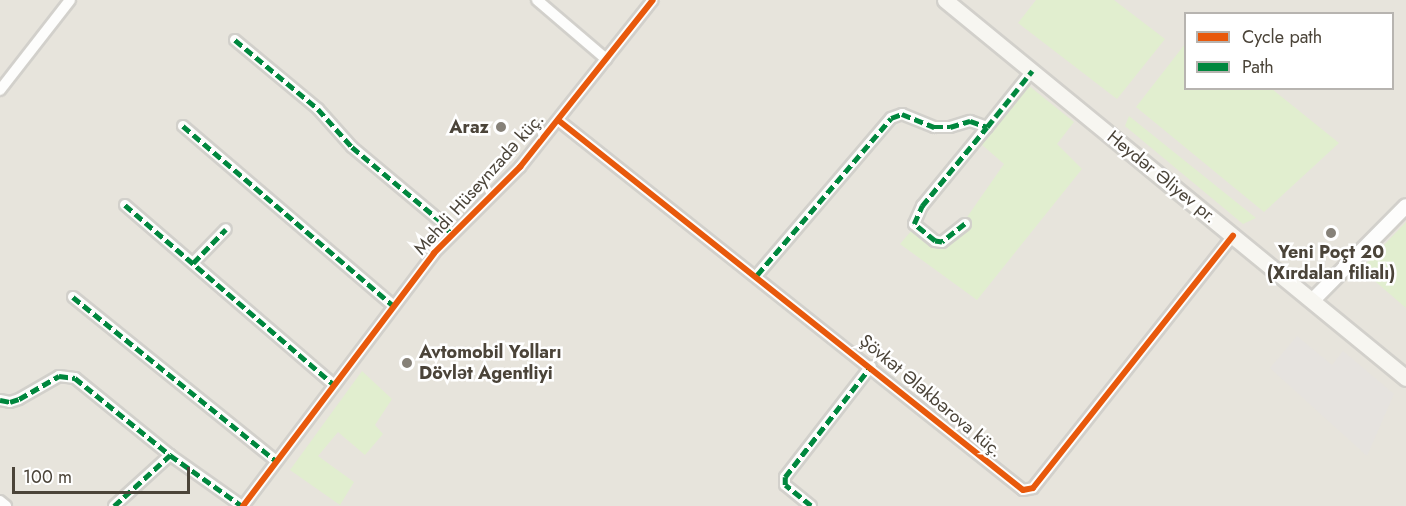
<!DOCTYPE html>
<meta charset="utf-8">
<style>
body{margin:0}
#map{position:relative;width:1406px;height:506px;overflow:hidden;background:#f4f2ee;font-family:Jost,sans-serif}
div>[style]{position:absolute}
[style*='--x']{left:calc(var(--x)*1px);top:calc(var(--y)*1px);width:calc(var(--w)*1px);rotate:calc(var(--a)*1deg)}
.residential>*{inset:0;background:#e7e4dc}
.green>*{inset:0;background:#e1eecf}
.parking>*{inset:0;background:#e6e3df}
.roads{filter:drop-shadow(2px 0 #d2d0cb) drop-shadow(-2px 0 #d2d0cb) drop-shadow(0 2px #d2d0cb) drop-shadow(0 -2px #d2d0cb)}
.minor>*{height:10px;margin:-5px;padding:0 5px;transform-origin:5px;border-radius:5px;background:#fdfdfc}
.tertiary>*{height:14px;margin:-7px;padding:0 7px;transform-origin:7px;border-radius:7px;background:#fdfdfc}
.secondary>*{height:15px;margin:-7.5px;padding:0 7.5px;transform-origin:7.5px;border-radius:7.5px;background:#f7f6f1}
.quiet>*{height:4.5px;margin-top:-2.25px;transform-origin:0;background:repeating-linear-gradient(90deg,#00873e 0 9px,transparent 0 13.5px)}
.cycleway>*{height:6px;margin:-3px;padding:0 3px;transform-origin:3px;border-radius:3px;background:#e8590c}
.dots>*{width:16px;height:16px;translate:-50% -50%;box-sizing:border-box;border:3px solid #fff;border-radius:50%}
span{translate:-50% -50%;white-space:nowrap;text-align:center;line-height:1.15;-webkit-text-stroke:5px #fff;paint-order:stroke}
.poi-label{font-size:18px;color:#4b4439;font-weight:700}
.right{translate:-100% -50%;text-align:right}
.left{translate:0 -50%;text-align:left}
.street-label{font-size:18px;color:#4b4439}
.legend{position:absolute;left:1184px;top:12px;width:210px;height:78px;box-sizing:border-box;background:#fff;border:2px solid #b7b4b0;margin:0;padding:8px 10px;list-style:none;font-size:18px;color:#4b4439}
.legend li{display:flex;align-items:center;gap:12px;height:30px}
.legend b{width:30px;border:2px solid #b7b4b0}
.scale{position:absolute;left:12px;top:467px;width:178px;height:27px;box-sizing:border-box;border:3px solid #4b4439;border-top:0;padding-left:8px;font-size:18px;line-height:21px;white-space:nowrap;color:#4b4439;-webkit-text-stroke:4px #fff;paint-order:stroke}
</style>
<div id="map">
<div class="residential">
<div style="clip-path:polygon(evenodd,0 0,1406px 0,1406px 506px,0 506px,0 0,1186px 14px,1392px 14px,1392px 88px,1186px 88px,1186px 14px)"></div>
</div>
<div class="green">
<div style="clip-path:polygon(1036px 0,1114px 0,1165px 39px,1117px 99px,1018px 23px)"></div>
<div style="clip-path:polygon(1185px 44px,1186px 88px,1272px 89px,1339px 143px,1264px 212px,1136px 107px)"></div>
<div style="clip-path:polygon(1028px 85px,1074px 122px,1057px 144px,1082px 169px,977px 300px,900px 244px,919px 222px,949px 243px,1004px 164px,981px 144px)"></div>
<div style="clip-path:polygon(1129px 116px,1256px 218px,1243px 224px,1125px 126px)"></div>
<div style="clip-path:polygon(1406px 222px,1406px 308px,1361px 269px)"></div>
<div style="clip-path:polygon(362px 371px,392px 399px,375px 425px,383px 434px,365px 455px,338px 432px,318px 456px,354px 482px,340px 505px,290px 470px)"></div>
</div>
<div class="parking">
<div style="clip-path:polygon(1297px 336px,1332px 365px,1343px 351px,1394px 394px,1367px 456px,1270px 368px)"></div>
</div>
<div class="roads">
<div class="minor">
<div style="--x:537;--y:0;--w:91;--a:40.5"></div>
<div style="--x:235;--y:40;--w:108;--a:39.7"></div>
<div style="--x:318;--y:109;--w:51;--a:48.2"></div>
<div style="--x:352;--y:147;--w:120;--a:39.9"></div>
<div style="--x:444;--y:224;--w:12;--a:55"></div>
<div style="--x:0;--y:90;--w:114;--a:-52.1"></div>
<div style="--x:558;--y:120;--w:594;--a:38.51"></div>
<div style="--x:1023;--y:490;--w:10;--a:-11"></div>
<div style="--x:1033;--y:488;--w:322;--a:-51.6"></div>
<div style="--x:183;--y:126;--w:277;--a:40.5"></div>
<div style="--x:125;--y:205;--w:276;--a:40.7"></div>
<div style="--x:965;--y:224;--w:29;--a:142"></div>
<div style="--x:942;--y:242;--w:7;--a:-172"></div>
<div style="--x:935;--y:241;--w:27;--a:-141"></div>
<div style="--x:914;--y:224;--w:20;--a:-66"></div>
<div style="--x:922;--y:206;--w:102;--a:-50.6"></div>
<div style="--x:193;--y:263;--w:47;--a:-45.9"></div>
<div style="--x:757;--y:275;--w:206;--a:-49.5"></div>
<div style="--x:891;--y:118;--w:12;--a:-20"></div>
<div style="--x:902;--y:114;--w:35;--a:22"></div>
<div style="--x:934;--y:127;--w:16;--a:0"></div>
<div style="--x:950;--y:127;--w:21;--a:-17"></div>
<div style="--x:970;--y:121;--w:18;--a:19"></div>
<div style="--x:987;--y:127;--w:72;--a:-51.2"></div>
<div style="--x:73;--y:297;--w:261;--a:38.9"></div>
<div style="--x:0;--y:400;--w:10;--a:11"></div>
<div style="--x:10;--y:402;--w:9;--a:-18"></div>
<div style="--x:19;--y:399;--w:46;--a:-29.9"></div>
<div style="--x:59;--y:376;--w:16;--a:7"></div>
<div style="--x:75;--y:378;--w:122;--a:39"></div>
<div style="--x:170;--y:455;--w:88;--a:35.3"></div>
<div style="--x:0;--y:501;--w:8;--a:40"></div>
<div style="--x:114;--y:506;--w:76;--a:-42.3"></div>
<div style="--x:243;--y:506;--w:317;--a:-52.9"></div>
<div style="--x:434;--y:253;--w:122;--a:-45"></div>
<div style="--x:520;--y:167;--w:213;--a:-51.5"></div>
<div style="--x:811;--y:506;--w:33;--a:-141"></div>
<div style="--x:785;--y:485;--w:8;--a:-90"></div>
<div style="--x:785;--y:477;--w:140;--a:-52.2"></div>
</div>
<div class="tertiary">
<div style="--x:1313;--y:300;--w:132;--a:-45.3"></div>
</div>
<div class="secondary">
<div style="--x:945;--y:0;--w:596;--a:39.35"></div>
</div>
</div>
<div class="quiet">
<div style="--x:235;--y:40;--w:108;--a:39.7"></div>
<div style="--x:318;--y:109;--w:51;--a:48.2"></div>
<div style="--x:352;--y:147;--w:120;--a:39.9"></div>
<div style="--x:444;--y:224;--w:12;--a:55"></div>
<div style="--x:183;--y:126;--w:277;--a:40.5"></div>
<div style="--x:125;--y:205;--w:276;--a:40.7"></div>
<div style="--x:965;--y:224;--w:29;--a:142"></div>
<div style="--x:942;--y:242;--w:7;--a:-172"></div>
<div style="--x:935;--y:241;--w:27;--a:-141"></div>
<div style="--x:914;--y:224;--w:20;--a:-66"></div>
<div style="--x:922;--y:206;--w:102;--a:-50.6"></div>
<div style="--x:193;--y:263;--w:47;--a:-45.9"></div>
<div style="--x:757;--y:275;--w:206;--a:-49.5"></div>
<div style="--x:891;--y:118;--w:12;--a:-20"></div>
<div style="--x:902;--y:114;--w:35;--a:22"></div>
<div style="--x:934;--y:127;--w:16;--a:0"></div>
<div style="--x:950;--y:127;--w:21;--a:-17"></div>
<div style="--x:970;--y:121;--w:18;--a:19"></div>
<div style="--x:987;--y:127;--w:72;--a:-51.2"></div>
<div style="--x:73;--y:297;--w:261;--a:38.9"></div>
<div style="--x:0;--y:400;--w:10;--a:11"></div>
<div style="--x:10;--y:402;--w:9;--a:-18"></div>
<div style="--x:19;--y:399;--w:46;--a:-29.9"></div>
<div style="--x:59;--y:376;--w:16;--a:7"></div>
<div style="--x:75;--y:378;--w:122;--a:39"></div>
<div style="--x:170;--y:455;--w:88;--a:35.3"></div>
<div style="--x:114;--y:506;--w:76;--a:-42.3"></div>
<div style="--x:811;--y:506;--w:33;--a:-141"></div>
<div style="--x:785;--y:485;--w:8;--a:-90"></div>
<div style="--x:785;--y:477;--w:140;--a:-52.2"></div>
</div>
<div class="cycleway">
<div style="--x:558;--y:120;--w:594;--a:38.51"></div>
<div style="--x:1023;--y:490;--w:10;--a:-11"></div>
<div style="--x:1033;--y:488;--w:322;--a:-51.6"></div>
<div style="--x:243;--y:506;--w:317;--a:-52.9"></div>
<div style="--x:434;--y:253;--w:122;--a:-45"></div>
<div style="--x:520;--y:167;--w:213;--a:-51.5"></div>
</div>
<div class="dots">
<div style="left:501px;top:127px;background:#868178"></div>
<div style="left:1331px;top:233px;background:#868178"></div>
<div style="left:407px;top:363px;background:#868178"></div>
</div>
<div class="poi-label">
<span class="right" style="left:489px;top:127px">Araz</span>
<span style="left:1331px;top:263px">Yeni Poçt 20<br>(Xırdalan filialı)</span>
<span class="left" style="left:419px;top:363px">Avtomobil Yolları<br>Dövlət Agentliyi</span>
</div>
<div class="street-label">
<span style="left:1162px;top:177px;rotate:39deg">Heydər Əliyev pr.</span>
<span style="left:479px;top:184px;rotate:-48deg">Mehdi Hüseynzadə küç.</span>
<span style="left:931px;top:396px;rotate:40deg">Şövkət Ələkbərova küç.</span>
</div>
<ul class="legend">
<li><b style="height:8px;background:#e8590c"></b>Cycle path</li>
<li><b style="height:8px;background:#00873e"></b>Path</li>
</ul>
<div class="scale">100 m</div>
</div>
